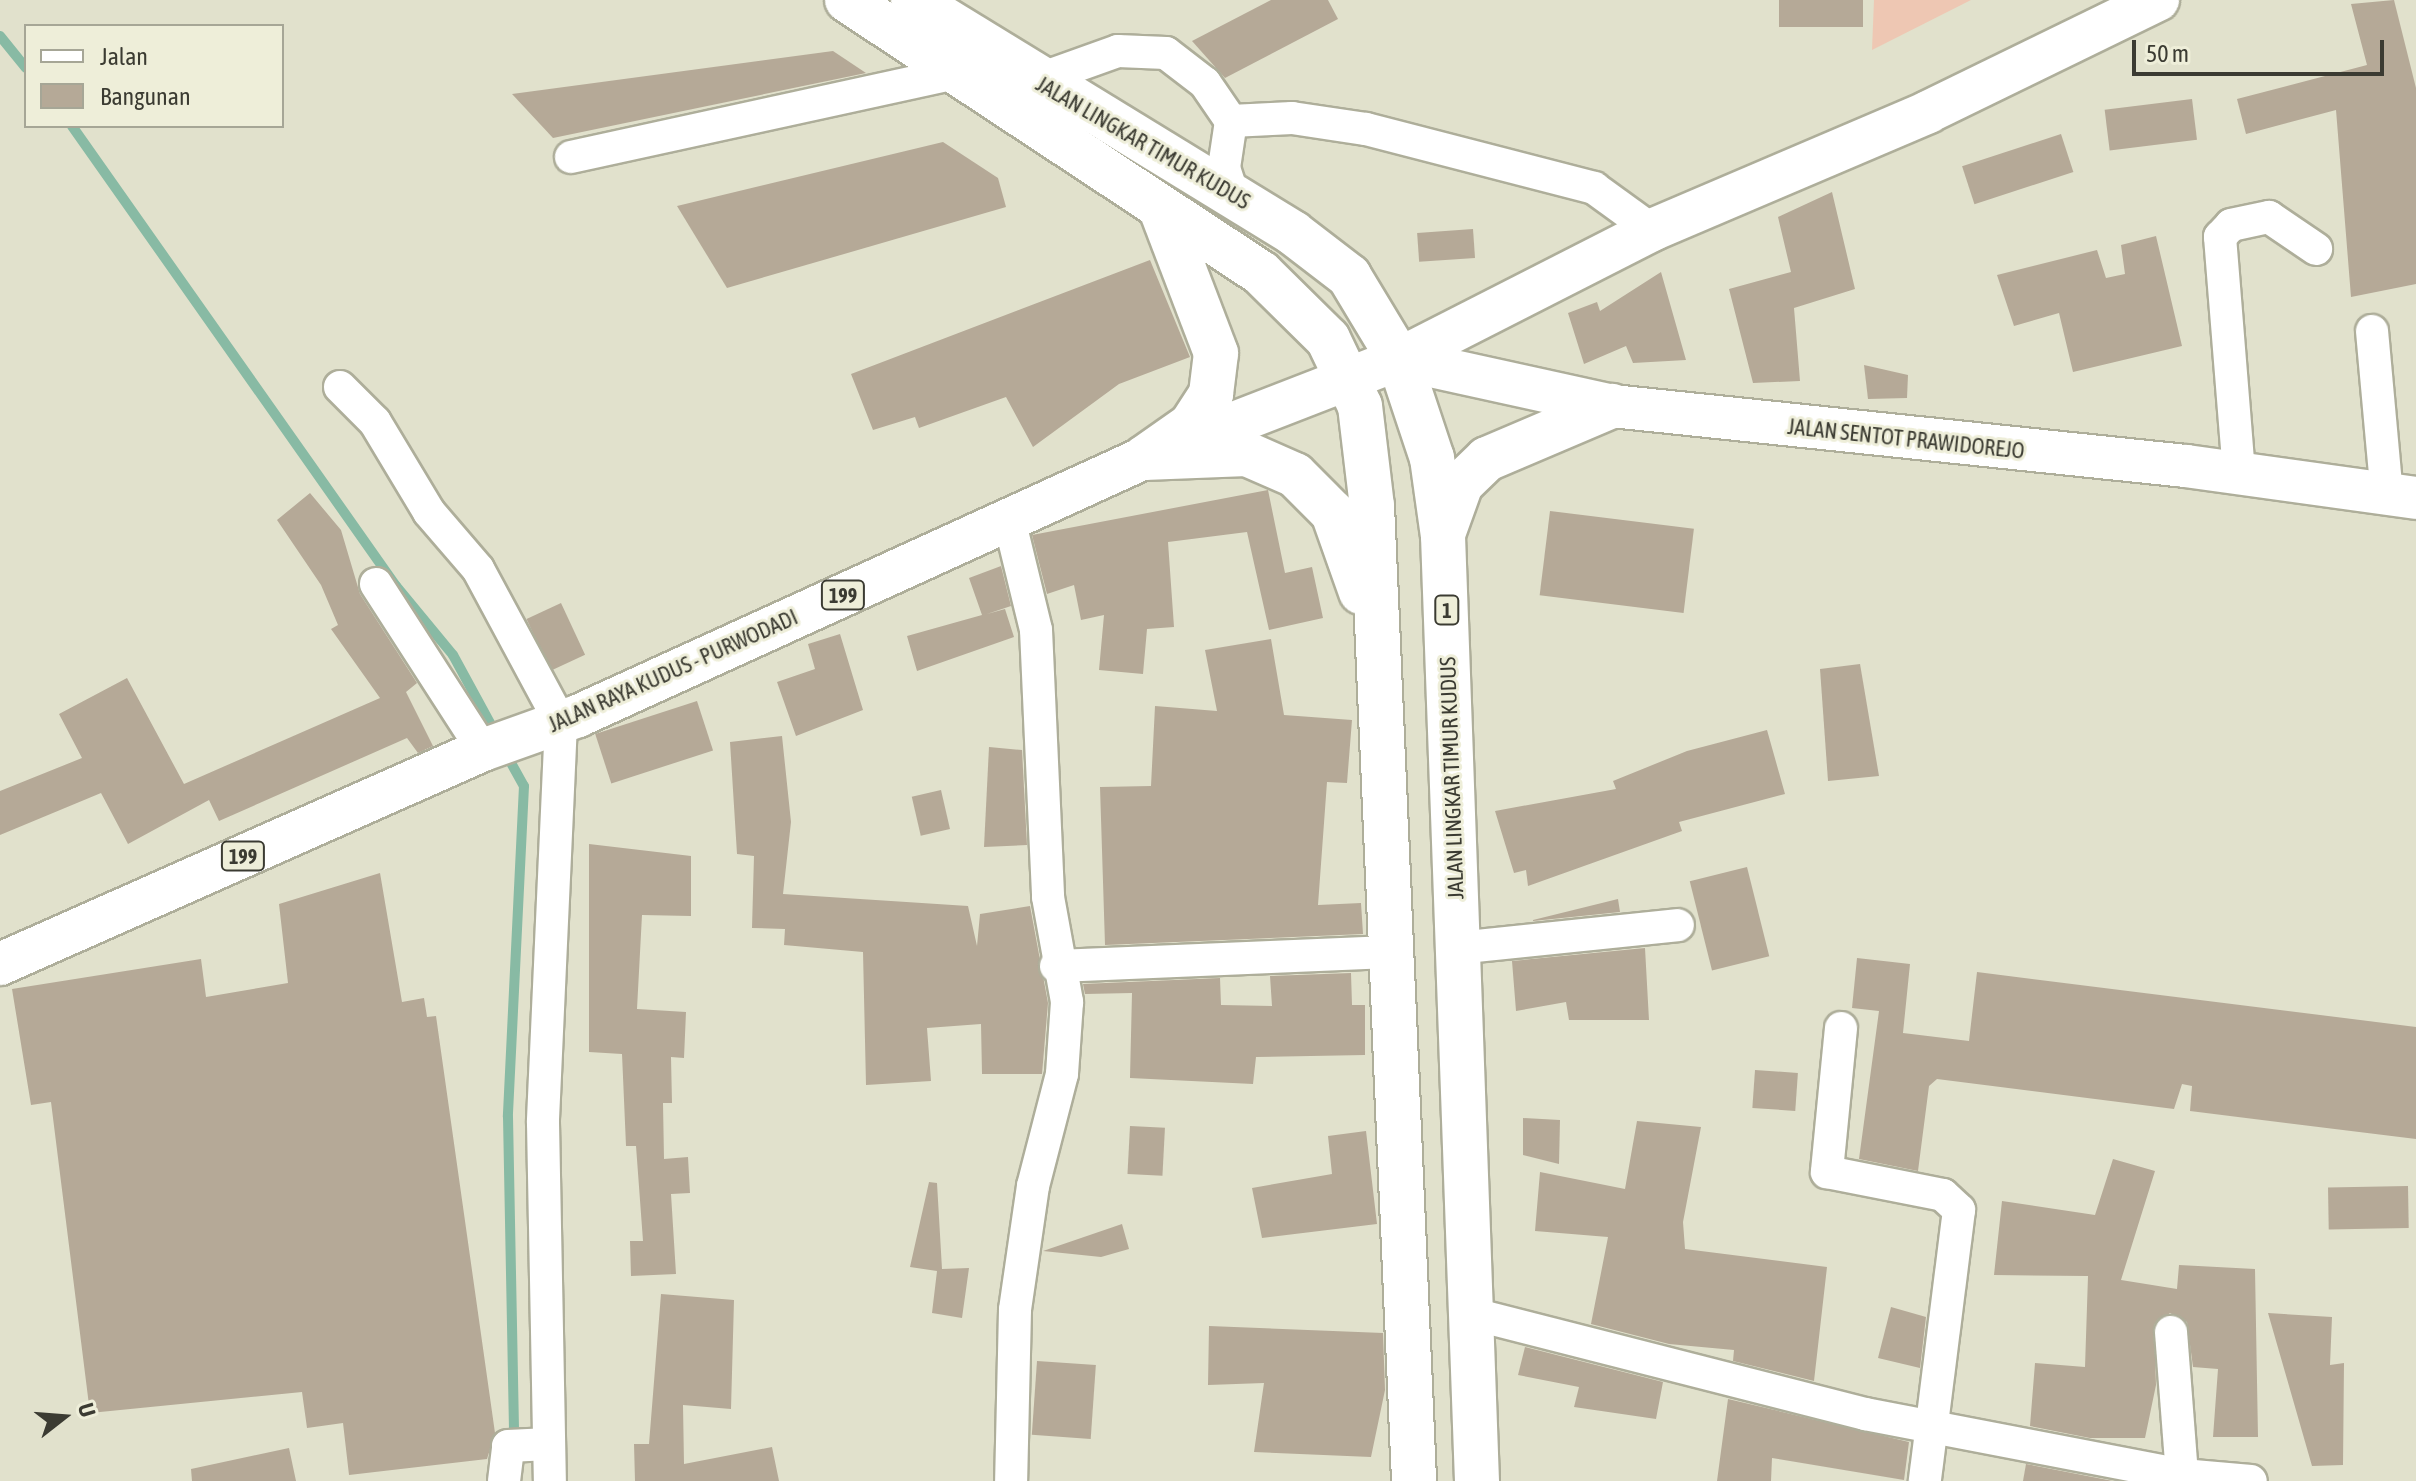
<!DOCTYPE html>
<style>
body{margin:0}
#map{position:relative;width:2416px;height:1481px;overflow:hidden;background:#e1e1cc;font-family:"Asap Condensed",sans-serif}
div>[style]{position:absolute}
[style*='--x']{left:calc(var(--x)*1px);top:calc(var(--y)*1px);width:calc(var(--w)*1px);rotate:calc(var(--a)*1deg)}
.green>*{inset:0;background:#eec7b3}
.stream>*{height:10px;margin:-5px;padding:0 5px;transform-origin:5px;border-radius:5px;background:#88baa4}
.building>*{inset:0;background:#b5a997;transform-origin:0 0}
.roads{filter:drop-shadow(2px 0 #aeae9a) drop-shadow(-2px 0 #aeae9a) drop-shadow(0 2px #aeae9a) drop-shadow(0 -2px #aeae9a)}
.minor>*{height:32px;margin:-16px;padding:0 16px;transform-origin:16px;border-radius:16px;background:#fff}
.major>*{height:42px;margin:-21px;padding:0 21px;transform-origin:21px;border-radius:21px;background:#fff}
.highway>*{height:44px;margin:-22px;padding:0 22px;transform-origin:22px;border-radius:22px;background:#fff}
span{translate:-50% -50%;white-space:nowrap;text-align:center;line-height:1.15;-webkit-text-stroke:6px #eeeed9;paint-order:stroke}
.shield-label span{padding:2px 6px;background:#eeeed9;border:2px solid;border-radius:6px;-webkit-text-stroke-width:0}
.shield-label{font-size:20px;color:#3b3b32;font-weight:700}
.street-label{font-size:22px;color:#3b3b32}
.legend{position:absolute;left:24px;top:24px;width:260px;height:104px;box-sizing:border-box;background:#eeeed9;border:2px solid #a6a696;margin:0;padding:10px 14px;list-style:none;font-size:24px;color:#3b3b32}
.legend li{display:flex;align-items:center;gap:16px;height:40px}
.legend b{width:40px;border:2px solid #a6a696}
.north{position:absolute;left:24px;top:1377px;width:80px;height:80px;-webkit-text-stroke:6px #eeeed9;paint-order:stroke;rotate:73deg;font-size:22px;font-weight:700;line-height:32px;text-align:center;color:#3b3b32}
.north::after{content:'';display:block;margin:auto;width:28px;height:36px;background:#3b3b32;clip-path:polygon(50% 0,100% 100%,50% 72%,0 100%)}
.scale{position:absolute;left:2132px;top:40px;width:252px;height:36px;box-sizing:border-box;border:4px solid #3b3b32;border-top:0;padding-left:10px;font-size:24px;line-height:28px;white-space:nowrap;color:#3b3b32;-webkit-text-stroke:6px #eeeed9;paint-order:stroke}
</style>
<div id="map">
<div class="green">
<div style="clip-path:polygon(1874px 0,1971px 0,1872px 50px)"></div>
</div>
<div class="stream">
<div style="--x:0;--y:36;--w:41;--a:50.9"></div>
<div style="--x:72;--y:126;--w:563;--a:54.84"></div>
<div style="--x:396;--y:586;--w:89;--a:50.4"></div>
<div style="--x:453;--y:655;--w:90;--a:61.4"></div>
<div style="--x:505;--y:752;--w:39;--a:61"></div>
<div style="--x:524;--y:786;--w:331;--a:92.8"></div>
<div style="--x:508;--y:1117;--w:326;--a:88.9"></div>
</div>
<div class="building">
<div style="clip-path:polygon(1271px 0,1328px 0,1338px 19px,1225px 78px,1192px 41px)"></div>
<div style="left:1779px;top:0;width:84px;height:27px"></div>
<div style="clip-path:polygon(2394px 0,2416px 88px,2416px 284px,2351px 297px,2336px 110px,2246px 134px,2237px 99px,2367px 65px,2351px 4px)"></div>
<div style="clip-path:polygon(833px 51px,866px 73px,553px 138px,512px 94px)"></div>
<div style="left:2192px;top:99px;width:41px;height:88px;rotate:83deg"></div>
<div style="left:2061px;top:134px;width:40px;height:104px;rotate:72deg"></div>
<div style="clip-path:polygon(943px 142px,998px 178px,1006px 207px,727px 288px,677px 206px)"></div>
<div style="clip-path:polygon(1832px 192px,1855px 289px,1794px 308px,1800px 381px,1753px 383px,1729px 289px,1791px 272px,1778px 217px)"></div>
<div style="left:1473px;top:229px;width:29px;height:56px;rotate:86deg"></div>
<div style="clip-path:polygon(2156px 236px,2182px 346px,2073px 372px,2059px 313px,2014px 326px,1997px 275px,2097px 250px,2106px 278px,2125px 274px,2121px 245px)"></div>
<div style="clip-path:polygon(1150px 260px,1190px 357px,1119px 384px,1033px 447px,1006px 397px,919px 428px,915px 417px,873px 430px,851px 374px)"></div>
<div style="clip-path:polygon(1661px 272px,1686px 360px,1633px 363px,1626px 346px,1584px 364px,1568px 313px,1597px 302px,1600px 311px)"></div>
<div style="clip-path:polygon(1864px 365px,1908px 375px,1907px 398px,1868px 399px)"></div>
<div style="clip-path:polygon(1268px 490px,1285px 573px,1312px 567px,1323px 618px,1269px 630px,1247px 532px,1168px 542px,1174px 627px,1147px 629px,1143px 674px,1099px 670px,1104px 615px,1081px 620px,1074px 585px,1047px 594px,1032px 535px)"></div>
<div style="clip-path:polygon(310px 493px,341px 530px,360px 594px,417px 683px,406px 692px,433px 746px,418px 753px,407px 738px,219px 821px,209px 800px,128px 844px,101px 793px,0 835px,0 791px,82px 758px,59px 714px,127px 678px,184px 784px,380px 698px,331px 629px,338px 625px,321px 585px,277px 520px)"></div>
<div style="left:1550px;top:511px;width:145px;height:85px;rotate:7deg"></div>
<div style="clip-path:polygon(1001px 566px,1011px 606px,987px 614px,1005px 609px,1014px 637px,917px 671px,907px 636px,982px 615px,969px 578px)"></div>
<div style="left:561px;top:603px;width:57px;height:38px;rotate:65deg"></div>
<div style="clip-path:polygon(840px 634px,863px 710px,796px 736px,777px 682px,815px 669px,808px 644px)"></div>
<div style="clip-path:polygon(1271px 639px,1284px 715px,1352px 720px,1347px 783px,1327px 782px,1318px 905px,1361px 903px,1363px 934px,1105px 945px,1100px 787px,1151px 786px,1155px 706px,1217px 711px,1205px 650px)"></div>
<div style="clip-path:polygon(1860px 664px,1879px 776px,1828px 781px,1820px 669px)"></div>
<div style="left:697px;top:701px;width:52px;height:107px;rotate:72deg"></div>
<div style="clip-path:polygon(1767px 730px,1785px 794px,1679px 822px,1682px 831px,1528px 886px,1526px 870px,1514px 873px,1495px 811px,1616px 789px,1613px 781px,1687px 751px)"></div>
<div style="clip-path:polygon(782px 736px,791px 822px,783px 894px,968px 906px,977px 946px,980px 914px,1030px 906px,1048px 1003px,1042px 1074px,982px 1074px,981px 1024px,927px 1028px,931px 1081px,866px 1085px,863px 952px,784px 945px,785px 929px,752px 928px,754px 856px,737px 854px,730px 742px)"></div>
<div style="clip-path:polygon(989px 747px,1022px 750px,1027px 845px,984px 847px)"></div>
<div style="left:941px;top:790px;width:40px;height:30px;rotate:77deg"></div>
<div style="clip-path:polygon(589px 844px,691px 856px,691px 916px,642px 915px,637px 1009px,686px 1012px,684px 1058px,671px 1057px,672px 1103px,663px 1103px,664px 1159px,688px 1157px,690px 1193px,671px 1194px,676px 1274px,631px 1276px,630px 1241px,643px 1241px,636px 1146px,626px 1146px,622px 1054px,589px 1052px)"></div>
<div style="left:1747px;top:867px;width:92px;height:59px;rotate:76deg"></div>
<div style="clip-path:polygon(380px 873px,402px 1002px,424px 998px,427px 1017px,436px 1016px,495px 1433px,487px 1459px,349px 1475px,343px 1423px,307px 1428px,302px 1392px,90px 1413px,51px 1102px,31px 1105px,12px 989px,201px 959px,206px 997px,288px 983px,279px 904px)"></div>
<div style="clip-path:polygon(1618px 899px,1620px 912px,1533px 921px,1533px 920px)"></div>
<div style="clip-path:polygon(1645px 948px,1649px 1020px,1569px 1020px,1566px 1002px,1516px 1011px,1512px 961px)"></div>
<div style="clip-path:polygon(1857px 958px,1910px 964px,1903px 1033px,1969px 1041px,1977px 972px,2416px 1027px,2416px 1139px,2190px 1111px,2192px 1086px,2182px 1084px,2174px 1109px,1937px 1079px,1929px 1086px,1918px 1171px,1859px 1159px,1879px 1011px,1852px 1008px)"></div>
<div style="clip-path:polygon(1351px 973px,1352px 1005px,1365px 1005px,1365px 1055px,1256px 1057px,1253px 1084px,1130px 1078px,1132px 993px,1085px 994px,1083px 984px,1220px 978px,1221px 1005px,1272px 1006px,1270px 976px)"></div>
<div style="left:1755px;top:1070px;width:43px;height:38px;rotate:4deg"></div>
<div style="clip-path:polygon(1523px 1118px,1560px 1120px,1559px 1164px,1523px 1155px)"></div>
<div style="clip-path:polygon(1637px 1121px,1701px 1127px,1683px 1222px,1685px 1249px,1827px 1267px,1814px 1381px,1733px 1361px,1734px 1350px,1669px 1344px,1591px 1324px,1608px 1237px,1535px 1231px,1540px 1172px,1625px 1189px)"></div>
<div style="left:1130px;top:1126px;width:35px;height:48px;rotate:3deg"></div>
<div style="clip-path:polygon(1366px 1131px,1377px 1224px,1262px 1238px,1252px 1188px,1332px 1174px,1328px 1136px)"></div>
<div style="clip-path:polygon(2113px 1159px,2155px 1171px,2121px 1280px,2177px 1289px,2179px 1265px,2255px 1269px,2258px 1437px,2213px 1437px,2218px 1369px,2193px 1367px,2187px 1322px,2170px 1313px,2154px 1325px,2156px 1385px,2145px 1438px,2090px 1438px,2030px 1426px,2035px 1363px,2085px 1367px,2088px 1276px,1994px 1275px,2002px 1201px,2095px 1215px)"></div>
<div style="clip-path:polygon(929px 1182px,937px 1183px,942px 1269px,969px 1268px,962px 1318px,932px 1313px,937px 1271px,910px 1267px)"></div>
<div style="left:2408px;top:1186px;width:42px;height:80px;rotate:89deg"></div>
<div style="clip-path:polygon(1122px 1224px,1129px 1249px,1101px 1257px,1043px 1251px)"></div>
<div style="clip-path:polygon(661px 1294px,734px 1300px,731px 1409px,683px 1405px,684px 1464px,772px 1447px,779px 1481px,635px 1481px,634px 1444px,649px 1444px)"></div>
<div style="clip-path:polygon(1891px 1307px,1926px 1317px,1920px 1368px,1878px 1358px)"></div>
<div style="clip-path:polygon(2268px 1313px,2332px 1317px,2330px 1365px,2344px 1363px,2343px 1465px,2312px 1466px)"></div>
<div style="clip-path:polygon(1209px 1326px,1383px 1333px,1385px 1390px,1371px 1457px,1254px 1452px,1264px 1383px,1208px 1385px)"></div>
<div style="clip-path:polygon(1525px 1347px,1663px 1382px,1656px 1419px,1574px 1407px,1579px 1387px,1518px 1375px)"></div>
<div style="left:1037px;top:1361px;width:59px;height:74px;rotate:4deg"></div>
<div style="clip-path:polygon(1728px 1399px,1909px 1442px,1904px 1480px,1772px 1458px,1771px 1481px,1717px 1481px)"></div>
<div style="clip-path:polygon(289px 1448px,296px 1481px,192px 1481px,191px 1469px)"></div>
<div style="clip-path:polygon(2026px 1464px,2113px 1481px,2023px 1481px)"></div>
</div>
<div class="roads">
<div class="minor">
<div style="--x:1034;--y:81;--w:89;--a:-19.7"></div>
<div style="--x:1118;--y:51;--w:48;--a:2.4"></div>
<div style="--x:1166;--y:53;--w:49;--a:37.6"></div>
<div style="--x:1205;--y:83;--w:46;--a:55.6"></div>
<div style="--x:1231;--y:121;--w:48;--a:98.5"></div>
<div style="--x:1224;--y:168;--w:22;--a:72"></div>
<div style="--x:1231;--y:121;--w:61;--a:-2.8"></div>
<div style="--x:1292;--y:118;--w:75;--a:8.5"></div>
<div style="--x:1366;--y:129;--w:236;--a:14.5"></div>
<div style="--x:1594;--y:188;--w:72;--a:35.9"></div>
<div style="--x:571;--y:157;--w:395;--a:-12.3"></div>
<div style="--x:2372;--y:331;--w:165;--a:84.8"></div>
<div style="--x:340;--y:387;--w:49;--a:45"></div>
<div style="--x:375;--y:422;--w:105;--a:59"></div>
<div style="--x:429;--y:512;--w:75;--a:49.3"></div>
<div style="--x:478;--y:569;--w:175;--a:61.7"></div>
<div style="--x:561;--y:723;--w:400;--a:92.6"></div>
<div style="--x:543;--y:1123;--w:358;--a:88.9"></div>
<div style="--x:2239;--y:473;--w:237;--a:-94.6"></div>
<div style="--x:2220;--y:237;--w:16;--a:-47"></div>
<div style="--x:2231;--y:225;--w:39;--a:-12"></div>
<div style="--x:2269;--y:217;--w:57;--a:34.2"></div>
<div style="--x:1009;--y:519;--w:114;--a:76.3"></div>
<div style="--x:1036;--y:630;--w:267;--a:87.4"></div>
<div style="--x:1048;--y:897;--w:107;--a:79.7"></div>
<div style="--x:1067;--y:1002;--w:72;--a:94"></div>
<div style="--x:1062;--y:1074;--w:116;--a:104.5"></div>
<div style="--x:1033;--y:1186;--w:125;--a:98.3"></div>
<div style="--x:1015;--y:1310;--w:171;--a:91.3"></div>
<div style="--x:376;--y:584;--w:197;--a:57.2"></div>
<div style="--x:1457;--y:948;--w:222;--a:-5.9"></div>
<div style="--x:1056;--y:966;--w:335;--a:-2.4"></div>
<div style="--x:1841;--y:1028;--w:145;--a:95.6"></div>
<div style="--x:1827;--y:1172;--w:118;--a:11.2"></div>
<div style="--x:1943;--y:1195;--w:22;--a:43"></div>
<div style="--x:1959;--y:1210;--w:273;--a:97.2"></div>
<div style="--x:1469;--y:1313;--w:409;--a:14.3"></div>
<div style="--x:1865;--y:1414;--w:323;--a:10.9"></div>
<div style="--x:2182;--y:1475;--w:69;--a:5"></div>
<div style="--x:2171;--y:1332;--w:143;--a:85.6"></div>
<div style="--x:504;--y:1481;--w:35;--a:-83"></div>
<div style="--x:508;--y:1446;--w:41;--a:-2.8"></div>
</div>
<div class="major">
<div style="--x:1399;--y:359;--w:218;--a:12.4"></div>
<div style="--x:1612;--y:406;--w:577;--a:5.97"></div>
<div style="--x:2186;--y:466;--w:232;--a:7.9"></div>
<div style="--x:0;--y:964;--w:528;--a:-23.9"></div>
<div style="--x:483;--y:750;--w:101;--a:-19.7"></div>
<div style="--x:578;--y:716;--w:622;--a:-24.5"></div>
<div style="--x:1144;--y:458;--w:274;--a:-21.2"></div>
<div style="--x:1399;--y:359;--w:284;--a:-27"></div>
<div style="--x:1652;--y:230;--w:300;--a:-23.1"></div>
<div style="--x:1928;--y:112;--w:256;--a:-26"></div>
</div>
<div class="highway">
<div style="--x:847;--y:0;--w:496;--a:33.4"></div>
<div style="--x:1261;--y:273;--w:94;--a:44.6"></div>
<div style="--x:1328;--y:339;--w:74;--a:64.5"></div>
<div style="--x:1360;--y:406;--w:101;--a:83.2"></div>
<div style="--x:1372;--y:506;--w:976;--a:87.53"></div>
<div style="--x:913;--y:0;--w:446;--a:31.5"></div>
<div style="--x:1293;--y:233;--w:71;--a:37.5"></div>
<div style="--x:1349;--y:276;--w:97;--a:58.9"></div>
<div style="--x:1399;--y:359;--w:104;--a:71.6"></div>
<div style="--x:1432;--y:458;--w:79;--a:82"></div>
<div style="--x:1443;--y:536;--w:946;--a:87.94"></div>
<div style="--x:1144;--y:458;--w:103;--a:-2.2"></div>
<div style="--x:1247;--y:454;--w:52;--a:23.6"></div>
<div style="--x:1295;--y:475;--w:54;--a:45"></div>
<div style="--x:1333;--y:513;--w:84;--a:70.5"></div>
<div style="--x:1144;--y:458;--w:57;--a:-35.1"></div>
<div style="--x:1191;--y:425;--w:37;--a:-57"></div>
<div style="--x:1211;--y:394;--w:41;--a:-83"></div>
<div style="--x:1216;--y:353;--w:154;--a:-110.9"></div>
<div style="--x:1443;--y:534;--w:53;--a:-70.2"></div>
<div style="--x:1461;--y:484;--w:36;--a:-44"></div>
<div style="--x:1487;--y:459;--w:136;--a:-23"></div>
</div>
</div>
<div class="shield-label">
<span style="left:843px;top:595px">199</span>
<span style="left:1447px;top:610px">1</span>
<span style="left:243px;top:856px">199</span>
</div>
<div class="street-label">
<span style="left:1143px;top:143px;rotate:30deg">JALAN LINGKAR TIMUR KUDUS</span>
<span style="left:1906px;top:439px;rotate:6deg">JALAN SENTOT PRAWIDOREJO</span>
<span style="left:673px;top:671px;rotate:-24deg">JALAN RAYA KUDUS - PURWODADI</span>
<span style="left:1452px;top:778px;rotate:-92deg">JALAN LINGKAR TIMUR KUDUS</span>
</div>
<ul class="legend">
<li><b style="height:10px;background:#fff"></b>Jalan</li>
<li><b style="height:22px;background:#b5a997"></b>Bangunan</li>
</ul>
<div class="north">U</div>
<div class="scale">50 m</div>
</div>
